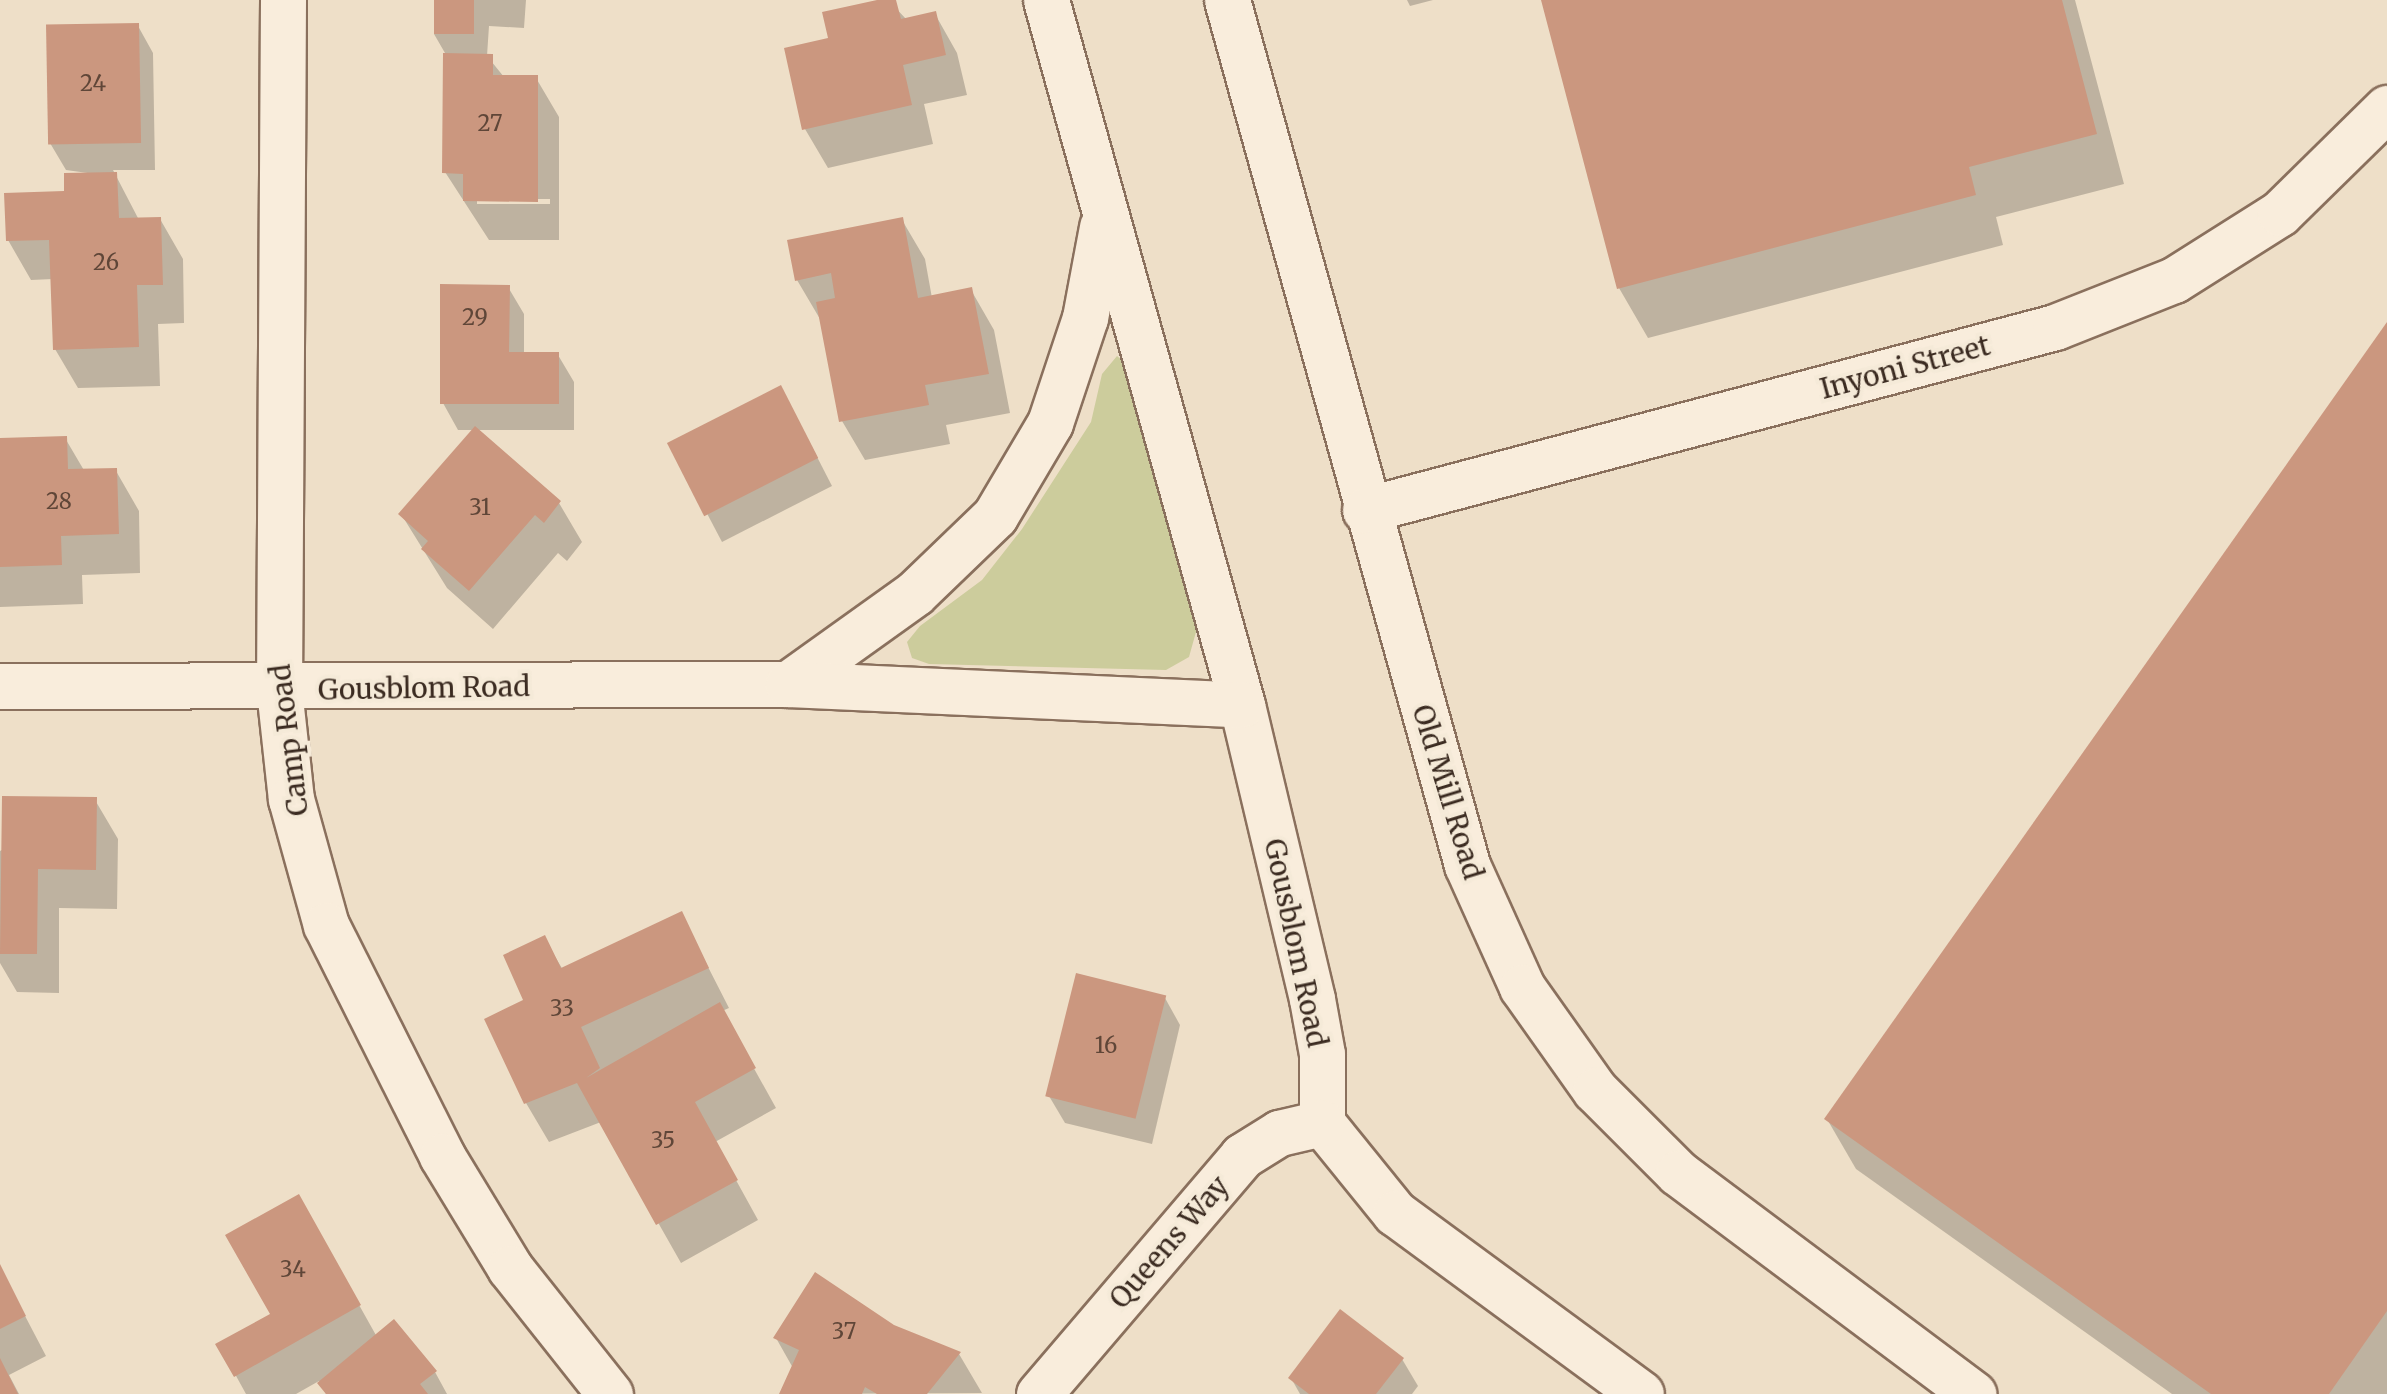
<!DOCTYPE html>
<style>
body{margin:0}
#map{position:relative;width:2387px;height:1394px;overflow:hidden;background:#eedfc8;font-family:Merriweather,serif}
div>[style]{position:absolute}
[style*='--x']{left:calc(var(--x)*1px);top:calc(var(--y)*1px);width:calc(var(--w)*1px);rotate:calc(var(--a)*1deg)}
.green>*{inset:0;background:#cccc9c}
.shadow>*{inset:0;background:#0003}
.building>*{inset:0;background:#cb977f;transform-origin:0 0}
.roads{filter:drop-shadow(2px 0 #8a705d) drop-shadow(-2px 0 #8a705d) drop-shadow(0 2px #8a705d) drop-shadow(0 -2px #8a705d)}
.minor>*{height:45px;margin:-22.5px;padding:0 22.5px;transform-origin:22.5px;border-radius:22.5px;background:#f9eddc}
span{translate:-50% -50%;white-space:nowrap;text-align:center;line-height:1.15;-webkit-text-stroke:8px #f5ead8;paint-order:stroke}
.number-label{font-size:22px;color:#5f4638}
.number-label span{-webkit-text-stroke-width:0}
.street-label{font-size:28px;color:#3b2b21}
</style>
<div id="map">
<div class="green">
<div style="clip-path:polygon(1117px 356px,1132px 368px,1201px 614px,1189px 657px,1166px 670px,929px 664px,912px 658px,907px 642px,920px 626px,982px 580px,1022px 529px,1091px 422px,1102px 374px)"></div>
</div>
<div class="shadow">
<div style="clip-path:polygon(evenodd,436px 0,526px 0,524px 28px,489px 26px,487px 56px,504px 77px,536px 78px,559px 117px,559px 240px,489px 240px,445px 172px,445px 53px,434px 34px,436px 0,477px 199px,550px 199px,550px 204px,477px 204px,477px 199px)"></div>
<div style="clip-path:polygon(888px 0,907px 20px,935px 14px,957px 53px,967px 95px,924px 104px,933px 144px,828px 168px,805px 129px,831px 40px)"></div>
<div style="clip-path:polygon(1407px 0,1433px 0,1410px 6px)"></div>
<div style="clip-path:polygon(1543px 0,2075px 0,2124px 184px,1996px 217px,2003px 245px,1648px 338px,1619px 288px)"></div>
<div style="clip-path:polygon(138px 26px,153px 53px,155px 170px,113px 170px,139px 220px,160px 219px,183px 259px,184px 323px,158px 324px,160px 386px,78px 388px,55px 349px,53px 279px,31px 280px,8px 240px,102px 175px,66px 170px,50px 143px)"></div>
<div style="clip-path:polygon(902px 220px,925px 259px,932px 298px,971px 290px,994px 330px,1010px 413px,946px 425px,950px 444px,865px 460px,842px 421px,820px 319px,797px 280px)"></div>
<div style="clip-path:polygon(508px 287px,524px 314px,524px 354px,558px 355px,574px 382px,574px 430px,476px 430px,559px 503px,582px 542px,567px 561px,558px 553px,493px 629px,447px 588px,401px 514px,474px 430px,458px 430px,443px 403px)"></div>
<div style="clip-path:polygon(2387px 326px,2387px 1394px,2172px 1394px,1856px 1169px,1827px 1119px)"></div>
<div style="clip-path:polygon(796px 416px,832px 486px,722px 542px,671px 445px)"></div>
<div style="clip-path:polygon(65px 438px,85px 472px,116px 471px,139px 511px,140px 573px,82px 575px,83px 604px,0 607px,0 440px)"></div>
<div style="clip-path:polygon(95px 800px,118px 839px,117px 909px,59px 908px,59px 993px,17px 992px,0 963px,0 851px)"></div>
<div style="clip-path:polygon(681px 914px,729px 1008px,722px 1011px,776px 1108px,715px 1142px,758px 1220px,681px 1263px,601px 1122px,549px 1142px,526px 1103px,527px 1001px,544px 938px,563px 970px)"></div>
<div style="clip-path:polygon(1165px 998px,1180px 1025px,1152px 1144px,1065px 1123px,1049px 1096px)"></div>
<div style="clip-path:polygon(321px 1237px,377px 1337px,435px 1372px,447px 1394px,326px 1394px,319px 1381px,296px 1394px,246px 1394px,219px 1345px,273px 1315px)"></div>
<div style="clip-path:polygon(0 1268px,46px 1356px,9px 1375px,19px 1394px,0 1394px)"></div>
<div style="clip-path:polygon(893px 1327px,959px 1354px,982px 1393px,782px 1394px,793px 1368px,776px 1338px)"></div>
<div style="clip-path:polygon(1402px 1359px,1418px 1386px,1412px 1394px,1300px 1394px,1291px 1378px)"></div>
</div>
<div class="building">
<div style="left:434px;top:0;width:40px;height:34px"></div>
<div style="clip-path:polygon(877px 0,896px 0,901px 19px,936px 11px,946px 55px,903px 65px,912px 105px,802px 130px,784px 48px,828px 38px,822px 12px)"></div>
<div style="clip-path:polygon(1541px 0,2062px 0,2097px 134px,1969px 167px,1976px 195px,1617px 289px)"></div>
<div style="left:139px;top:23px;width:120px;height:93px;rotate:89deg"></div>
<div style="clip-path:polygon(443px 53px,493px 54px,493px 75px,538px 75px,538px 202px,463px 201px,463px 174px,442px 173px)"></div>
<div style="clip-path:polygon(117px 172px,119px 218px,161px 217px,163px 285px,137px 285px,139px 347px,53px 350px,49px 240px,6px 241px,4px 193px,64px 191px,64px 173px)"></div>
<div style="clip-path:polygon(903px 217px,918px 298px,972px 287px,989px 374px,925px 385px,929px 405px,839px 422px,816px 302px,835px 298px,831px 273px,795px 281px,787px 240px)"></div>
<div style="clip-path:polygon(440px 284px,510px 285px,509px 352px,559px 352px,559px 404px,440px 404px)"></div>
<div style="clip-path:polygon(2387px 322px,2387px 1311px,2329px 1394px,2211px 1394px,1824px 1119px)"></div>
<div style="left:781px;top:385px;width:82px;height:128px;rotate:63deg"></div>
<div style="clip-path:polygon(475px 426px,561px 501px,544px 523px,535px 515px,469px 591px,421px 549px,428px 541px,398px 514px)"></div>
<div style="clip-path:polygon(67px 436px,68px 469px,117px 468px,119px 534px,61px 536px,62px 565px,0 567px,0 438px)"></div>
<div style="clip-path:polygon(2px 796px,97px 797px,96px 870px,38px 869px,37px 954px,0 954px)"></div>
<div style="clip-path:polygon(682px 911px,709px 968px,581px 1027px,600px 1068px,586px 1078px,720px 1002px,756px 1068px,695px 1102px,738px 1180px,656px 1225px,577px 1083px,524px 1104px,484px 1019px,523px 1000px,503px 955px,545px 935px,561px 968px)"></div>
<div style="left:1076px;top:973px;width:93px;height:127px;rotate:14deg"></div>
<div style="clip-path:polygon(299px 1194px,361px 1305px,234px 1377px,215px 1344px,270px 1314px,225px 1235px)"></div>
<div style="clip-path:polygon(0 1264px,26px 1316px,0 1329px)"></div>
<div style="clip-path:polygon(815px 1272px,894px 1325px,961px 1352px,927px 1394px,877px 1394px,865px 1387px,862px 1394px,779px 1394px,799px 1350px,773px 1338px)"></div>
<div style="clip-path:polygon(1340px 1309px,1404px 1358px,1376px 1394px,1309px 1394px,1288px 1378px)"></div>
<div style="clip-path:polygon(394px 1319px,437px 1371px,420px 1384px,428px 1394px,326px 1394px,317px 1383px)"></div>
<div style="clip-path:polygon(0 1358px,18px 1394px,0 1394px)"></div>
</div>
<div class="roads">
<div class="minor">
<div style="--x:283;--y:0;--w:689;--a:90.33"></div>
<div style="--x:279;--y:689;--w:111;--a:83.8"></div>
<div style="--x:291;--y:799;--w:131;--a:74.5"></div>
<div style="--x:326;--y:925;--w:258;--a:63.3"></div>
<div style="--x:442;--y:1156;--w:131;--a:58.7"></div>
<div style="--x:510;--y:1268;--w:161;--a:51.6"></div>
<div style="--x:1046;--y:0;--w:732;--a:74.46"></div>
<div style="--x:1242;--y:705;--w:302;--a:76.6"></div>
<div style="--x:1312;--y:999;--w:56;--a:79.7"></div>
<div style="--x:1322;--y:1054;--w:69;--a:90"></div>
<div style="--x:1322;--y:1123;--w:116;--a:51"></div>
<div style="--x:1395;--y:1213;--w:305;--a:36.3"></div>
<div style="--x:1227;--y:0;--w:898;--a:74.49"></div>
<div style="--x:1467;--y:865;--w:134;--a:65.7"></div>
<div style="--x:1522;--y:987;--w:126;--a:54.7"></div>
<div style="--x:1595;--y:1090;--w:117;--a:45"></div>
<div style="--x:1678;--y:1173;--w:369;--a:36.8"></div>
<div style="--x:1365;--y:510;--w:714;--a:-14.85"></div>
<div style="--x:2055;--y:327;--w:128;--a:-21.6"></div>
<div style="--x:2174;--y:280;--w:125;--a:-32.3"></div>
<div style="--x:2280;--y:213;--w:150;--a:-44.5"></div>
<div style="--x:788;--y:684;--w:156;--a:-35.6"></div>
<div style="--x:915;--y:593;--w:111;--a:-43.9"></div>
<div style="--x:995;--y:516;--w:108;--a:-59.4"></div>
<div style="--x:1050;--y:423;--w:111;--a:-71.6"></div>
<div style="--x:1085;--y:318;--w:93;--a:-79.4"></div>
<div style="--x:0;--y:686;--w:788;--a:-0.15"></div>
<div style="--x:788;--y:684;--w:454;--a:2.6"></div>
<div style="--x:1039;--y:1394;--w:313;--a:-49.5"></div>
<div style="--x:1242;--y:1156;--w:44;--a:-31.9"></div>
<div style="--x:1279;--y:1133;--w:44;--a:-13.1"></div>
</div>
</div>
<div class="number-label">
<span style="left:93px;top:84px">24</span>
<span style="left:490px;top:124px">27</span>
<span style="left:106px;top:263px">26</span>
<span style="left:475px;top:318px">29</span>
<span style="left:59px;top:502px">28</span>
<span style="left:480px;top:508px">31</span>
<span style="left:562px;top:1009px">33</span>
<span style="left:1106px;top:1046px">16</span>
<span style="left:663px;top:1141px">35</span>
<span style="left:293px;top:1270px">34</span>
<span style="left:844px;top:1332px">37</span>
</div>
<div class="street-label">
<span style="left:1905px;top:367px;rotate:-15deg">Inyoni Street</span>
<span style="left:424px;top:688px;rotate:-1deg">Gousblom Road</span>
<span style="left:289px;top:740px;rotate:-97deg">Camp Road</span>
<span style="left:1448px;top:792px;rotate:73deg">Old Mill Road</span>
<span style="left:1296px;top:943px;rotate:78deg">Gousblom Road</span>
<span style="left:1169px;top:1242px;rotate:-49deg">Queens Way</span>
</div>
</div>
